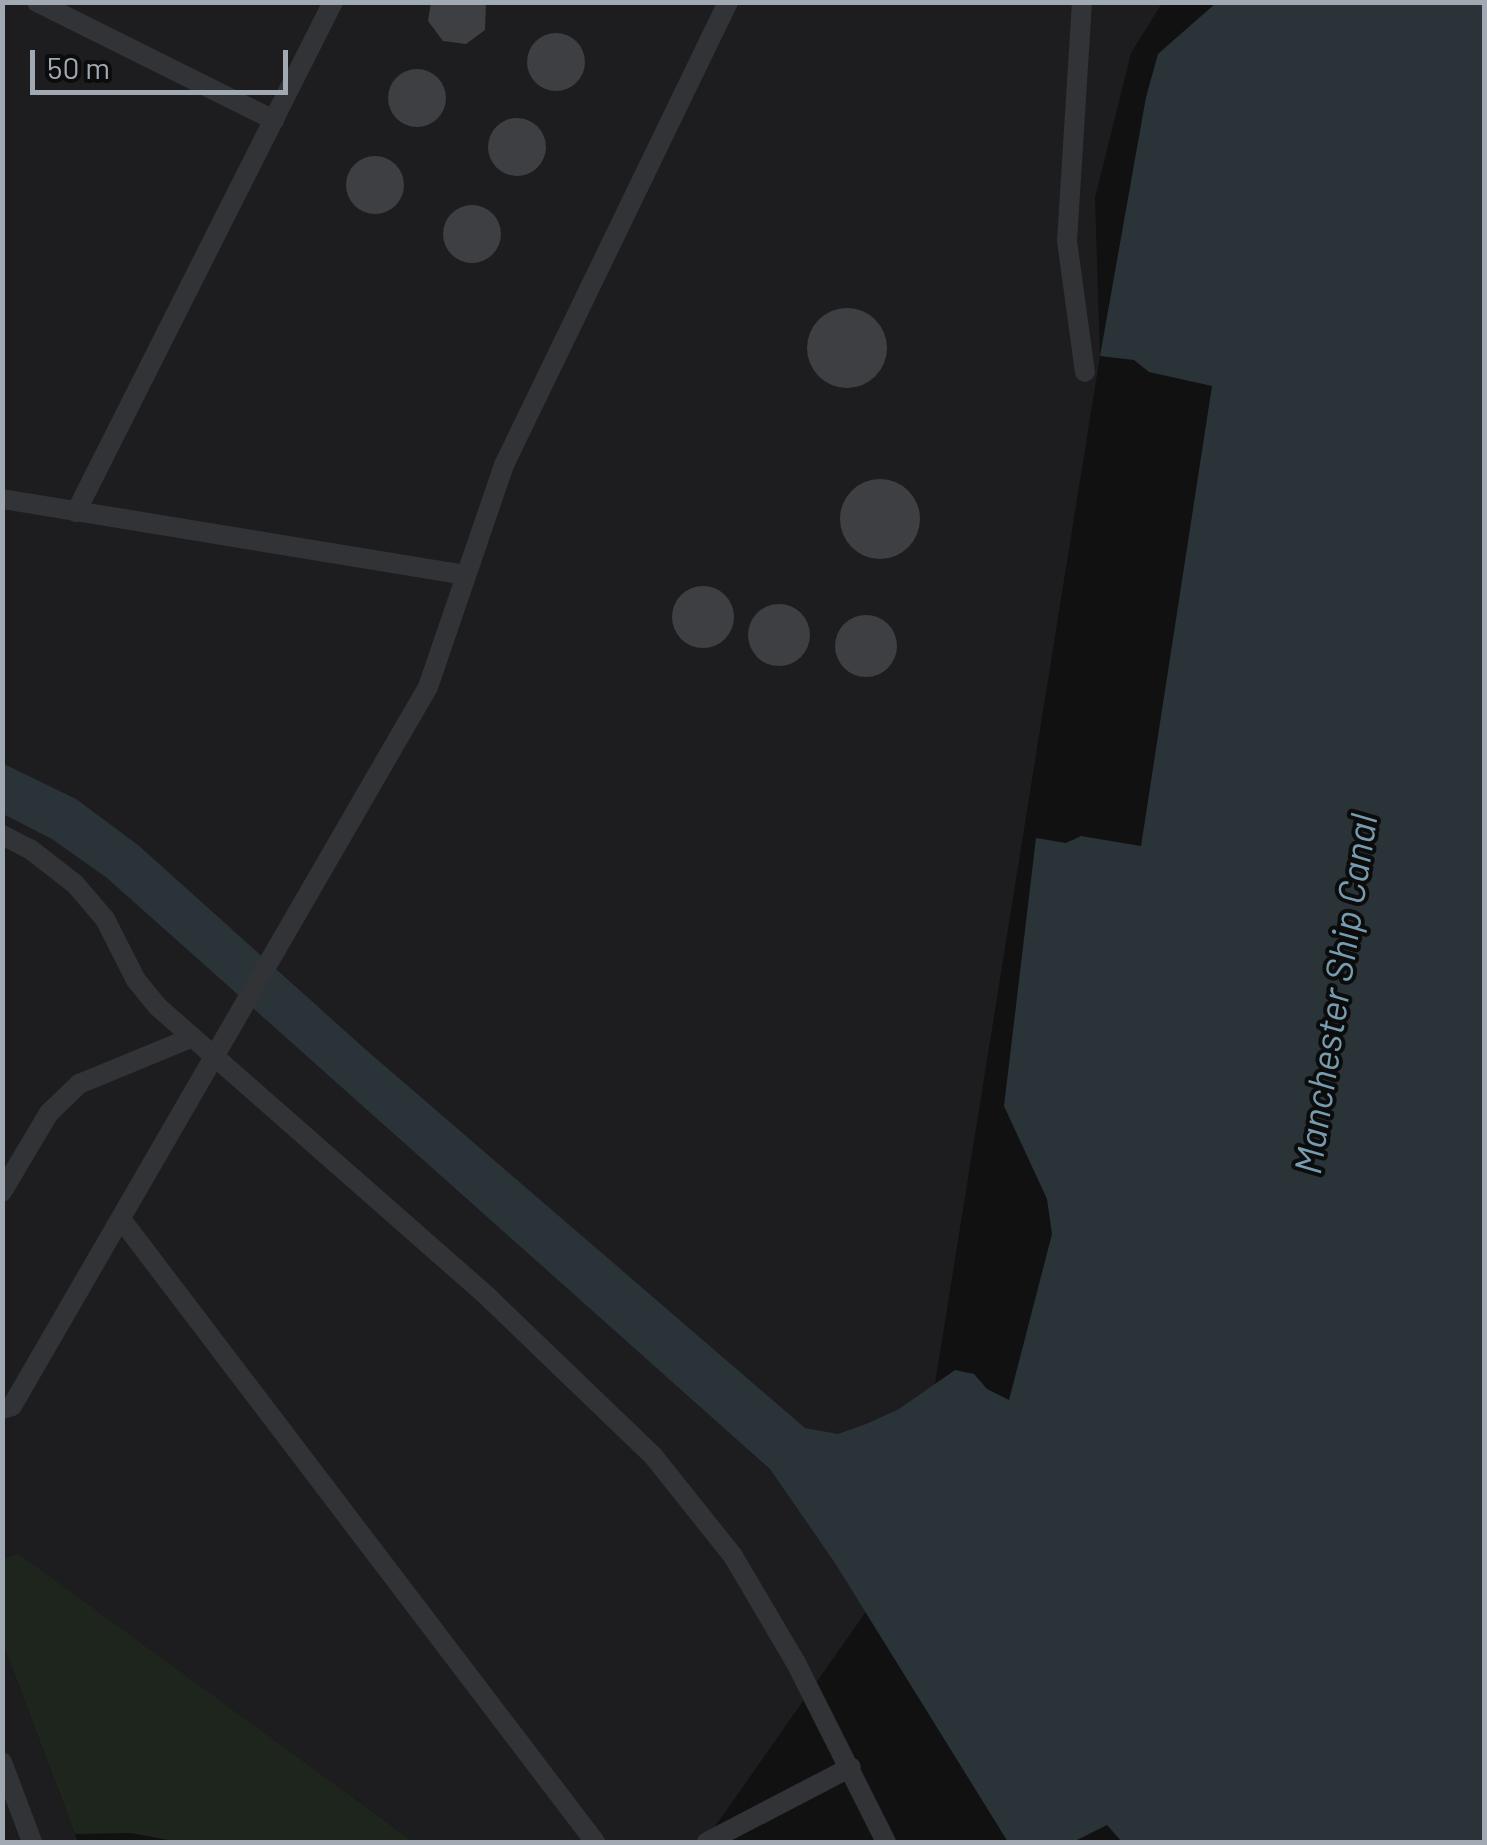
<!DOCTYPE html>
<style>
body{margin:0}
#map{position:relative;width:1487px;height:1845px;overflow:hidden;background:#111112;font-family:Barlow,sans-serif}
div>[style]{position:absolute}
[style*='--x']{left:calc(var(--x)*1px);top:calc(var(--y)*1px);width:calc(var(--w)*1px);rotate:calc(var(--a)*1deg)}
.built>*{inset:0;background:#1d1d1f}
.green>*{inset:0;background:#1d251d}
.water>*{inset:0;background:#293338}
.building>*{inset:0;background:#3d3f42}
.round{border-radius:50%}
.service>*{height:20px;margin:-10px;padding:0 10px;transform-origin:10px;border-radius:10px;background:#323337}
span{translate:-50% -50%;white-space:nowrap;text-align:center;line-height:1.15;-webkit-text-stroke:8px #0c0c0d;paint-order:stroke}
.water-label{font-size:38px;color:#779cb0;font-style:italic}
.frame{position:absolute;inset:0;border:5px solid #a1a9b3;pointer-events:none}
.scale{position:absolute;left:30px;top:50px;width:258px;height:45px;box-sizing:border-box;border:5px solid #a1a9b3;border-top:0;padding-left:12px;font-size:30px;line-height:35px;white-space:nowrap;color:#a1a9b3;-webkit-text-stroke:8px #0c0c0d;paint-order:stroke}
</style>
<div id="map">
<div class="built">
<div style="clip-path:polygon(3px 3px,1162px 3px,1131px 53px,1095px 198px,1100px 356px,908px 1552px,704px 1842px,414px 1842px,20px 1555px,3px 1559px)"></div>
<div style="clip-path:polygon(3px 1644px,78px 1842px,3px 1842px)"></div>
</div>
<div class="green">
<div style="clip-path:polygon(19px 1554px,414px 1842px,179px 1842px,131px 1833px,75px 1834px,3px 1644px,3px 1559px)"></div>
</div>
<div class="water">
<div style="clip-path:polygon(1216px 3px,1484px 3px,1484px 1842px,1122px 1842px,1107px 1825px,1073px 1842px,1008px 1842px,835px 1563px,770px 1469px,107px 878px,52px 839px,3px 814px,2px 763px,76px 799px,138px 845px,365px 1049px,805px 1428px,838px 1434px,866px 1424px,899px 1409px,955px 1370px,974px 1374px,987px 1389px,1009px 1400px,1052px 1234px,1047px 1199px,1004px 1106px,1036px 838px,1066px 843px,1081px 836px,1141px 846px,1212px 386px,1149px 372px,1134px 360px,1100px 356px,1146px 97px,1158px 54px)"></div>
</div>
<div class="building">
<div style="clip-path:polygon(431px 2px,486px 2px,485px 30px,466px 44px,443px 41px,428px 21px)"></div>
<div class="round" style="left:527px;top:33px;width:58px;height:58px"></div>
<div class="round" style="left:388px;top:69px;width:58px;height:58px"></div>
<div class="round" style="left:488px;top:118px;width:58px;height:58px"></div>
<div class="round" style="left:346px;top:156px;width:58px;height:58px"></div>
<div class="round" style="left:443px;top:205px;width:58px;height:58px"></div>
<div class="round" style="left:807px;top:308px;width:80px;height:80px"></div>
<div class="round" style="left:840px;top:479px;width:80px;height:80px"></div>
<div class="round" style="left:672px;top:586px;width:62px;height:62px"></div>
<div class="round" style="left:748px;top:604px;width:62px;height:62px"></div>
<div class="round" style="left:835px;top:615px;width:62px;height:62px"></div>
</div>
<div class="service">
<div style="--x:37;--y:2;--w:265;--a:26.5"></div>
<div style="--x:1082;--y:2;--w:239;--a:93.6"></div>
<div style="--x:1067;--y:241;--w:132;--a:82.2"></div>
<div style="--x:2;--y:499;--w:469;--a:9.3"></div>
<div style="--x:76;--y:512;--w:571;--a:-63.26"></div>
<div style="--x:2;--y:835;--w:31;--a:27"></div>
<div style="--x:30;--y:849;--w:57;--a:37.9"></div>
<div style="--x:75;--y:884;--w:46;--a:49.4"></div>
<div style="--x:105;--y:919;--w:68;--a:63.1"></div>
<div style="--x:136;--y:980;--w:33;--a:51"></div>
<div style="--x:157;--y:1006;--w:442;--a:41.3"></div>
<div style="--x:489;--y:1298;--w:229;--a:43.9"></div>
<div style="--x:654;--y:1457;--w:127;--a:51.4"></div>
<div style="--x:733;--y:1556;--w:124;--a:59.5"></div>
<div style="--x:796;--y:1663;--w:200;--a:63.3"></div>
<div style="--x:2;--y:1192;--w:92;--a:-59.3"></div>
<div style="--x:49;--y:1113;--w:42;--a:-44"></div>
<div style="--x:79;--y:1084;--w:123;--a:-22.4"></div>
<div style="--x:121;--y:1219;--w:783;--a:52.73"></div>
<div style="--x:2;--y:1409;--w:10;--a:-17"></div>
<div style="--x:12;--y:1406;--w:831;--a:-59.95"></div>
<div style="--x:428;--y:687;--w:235;--a:-71.1"></div>
<div style="--x:504;--y:465;--w:514;--a:-64.18"></div>
<div style="--x:2;--y:1762;--w:85;--a:69.4"></div>
<div style="--x:707;--y:1842;--w:162;--a:-27.5"></div>
</div>
<div class="water-label">
<span style="left:1335px;top:994px;rotate:-81deg">Manchester Ship Canal</span>
</div>
<div class="frame"></div>
<div class="scale">50 m</div>
</div>
